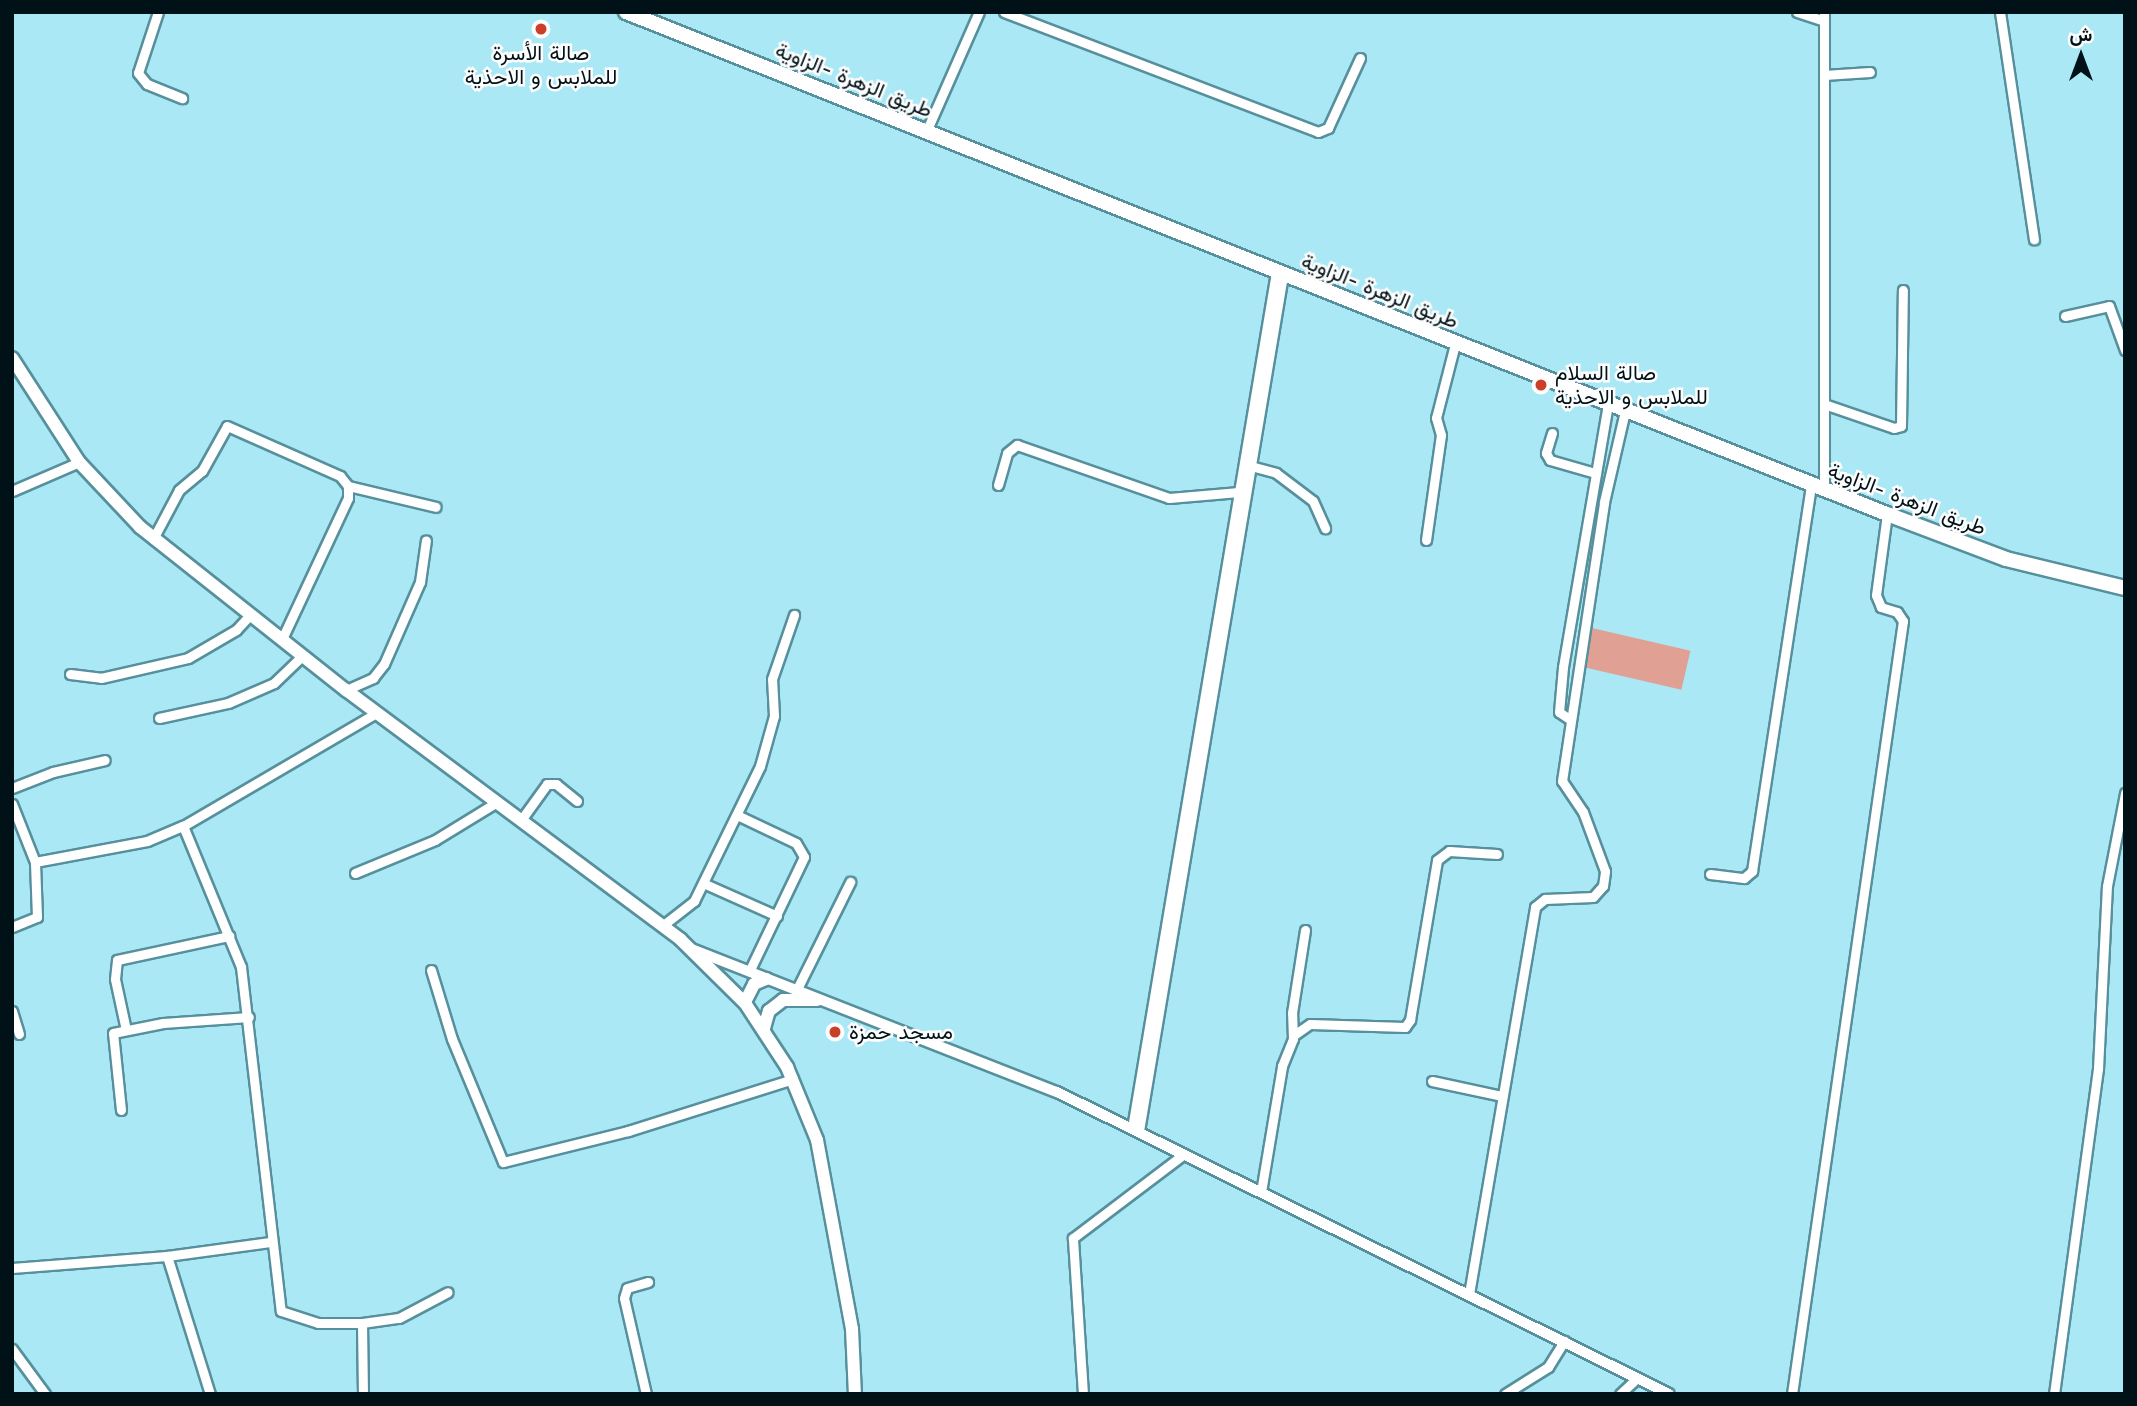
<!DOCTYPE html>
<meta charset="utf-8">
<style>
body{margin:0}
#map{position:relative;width:2137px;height:1406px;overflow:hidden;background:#abe8f5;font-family:"Work Sans",Vazirmatn,sans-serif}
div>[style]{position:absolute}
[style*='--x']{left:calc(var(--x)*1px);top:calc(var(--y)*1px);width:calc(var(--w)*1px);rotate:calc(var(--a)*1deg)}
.green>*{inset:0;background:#e0a194;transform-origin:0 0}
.roads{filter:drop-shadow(2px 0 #56909c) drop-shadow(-2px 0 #56909c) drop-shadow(0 2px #56909c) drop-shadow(0 -2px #56909c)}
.minor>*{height:9px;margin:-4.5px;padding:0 4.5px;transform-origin:4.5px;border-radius:4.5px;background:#fff}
.tertiary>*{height:10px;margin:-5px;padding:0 5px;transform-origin:5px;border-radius:5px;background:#fff}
.secondary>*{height:12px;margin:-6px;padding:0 6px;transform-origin:6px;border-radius:6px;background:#fff}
.primary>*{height:14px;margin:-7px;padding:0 7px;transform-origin:7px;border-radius:7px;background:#fff}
.dots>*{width:19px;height:19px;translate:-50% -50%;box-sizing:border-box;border:4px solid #fdfdfd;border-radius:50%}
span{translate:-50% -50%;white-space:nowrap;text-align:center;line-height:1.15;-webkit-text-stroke:5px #fdfdfd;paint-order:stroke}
.poi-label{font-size:21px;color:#001217}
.left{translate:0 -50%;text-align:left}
.street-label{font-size:21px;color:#001217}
.frame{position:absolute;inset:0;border:14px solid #001217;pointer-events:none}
.north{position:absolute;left:2046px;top:21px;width:70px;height:70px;-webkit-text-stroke:5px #fdfdfd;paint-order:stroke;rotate:0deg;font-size:19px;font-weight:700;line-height:28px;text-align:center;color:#001217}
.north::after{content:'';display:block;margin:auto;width:24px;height:32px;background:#001217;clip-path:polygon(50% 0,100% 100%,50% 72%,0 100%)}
</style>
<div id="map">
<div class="green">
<div style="left:1592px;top:628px;width:101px;height:40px;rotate:13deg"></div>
</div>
<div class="roads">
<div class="minor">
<div style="--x:158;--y:12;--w:64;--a:108.2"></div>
<div style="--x:138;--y:73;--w:14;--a:51"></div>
<div style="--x:147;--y:84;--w:38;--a:22"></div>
<div style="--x:1004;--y:12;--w:336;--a:20.9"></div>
<div style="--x:1318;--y:132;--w:11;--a:-22"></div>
<div style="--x:1328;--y:128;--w:77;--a:-65.4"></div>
<div style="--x:1797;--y:12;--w:28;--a:18"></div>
<div style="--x:2000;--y:12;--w:230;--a:81.5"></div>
<div style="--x:1824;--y:75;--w:46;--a:-3.7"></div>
<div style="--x:926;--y:132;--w:131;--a:-66.2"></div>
<div style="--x:2065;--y:316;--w:45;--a:-12.8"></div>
<div style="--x:2109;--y:306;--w:47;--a:70"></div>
<div style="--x:1824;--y:404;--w:74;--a:18.9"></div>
<div style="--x:1894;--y:428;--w:7;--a:-16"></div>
<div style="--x:1901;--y:426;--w:136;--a:-89.2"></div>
<div style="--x:1552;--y:433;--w:21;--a:107"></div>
<div style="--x:1546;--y:453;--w:8;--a:60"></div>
<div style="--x:1550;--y:460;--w:47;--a:16.1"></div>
<div style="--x:1247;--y:465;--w:30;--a:15"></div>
<div style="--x:1276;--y:473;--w:46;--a:37.1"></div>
<div style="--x:1313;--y:501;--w:30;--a:66"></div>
<div style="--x:998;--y:485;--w:33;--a:-74"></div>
<div style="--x:1007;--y:453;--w:13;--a:-39"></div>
<div style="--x:1017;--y:445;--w:161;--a:19.2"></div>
<div style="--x:1169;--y:498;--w:70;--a:-4.9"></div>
<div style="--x:348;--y:486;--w:90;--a:13.4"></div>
<div style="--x:1824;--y:489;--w:477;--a:-90"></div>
<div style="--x:12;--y:491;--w:73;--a:-23.4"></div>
<div style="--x:153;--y:539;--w:55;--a:-62"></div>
<div style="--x:179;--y:490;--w:30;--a:-40"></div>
<div style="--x:202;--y:471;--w:51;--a:-60.9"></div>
<div style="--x:227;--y:426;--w:124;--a:23.9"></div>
<div style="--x:340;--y:476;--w:13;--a:51"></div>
<div style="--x:348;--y:486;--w:12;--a:90"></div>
<div style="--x:348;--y:498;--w:156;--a:115.1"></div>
<div style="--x:1426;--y:540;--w:106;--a:-81.9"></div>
<div style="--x:1441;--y:435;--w:18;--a:-106"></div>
<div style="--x:1436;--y:418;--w:76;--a:-75.6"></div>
<div style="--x:70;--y:674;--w:31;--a:7"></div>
<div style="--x:101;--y:678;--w:89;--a:-12.9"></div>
<div style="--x:188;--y:658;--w:56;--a:-30.3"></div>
<div style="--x:236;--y:630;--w:21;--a:-47"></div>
<div style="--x:346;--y:690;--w:30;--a:-24"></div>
<div style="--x:373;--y:678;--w:18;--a:-52"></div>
<div style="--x:384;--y:664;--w:90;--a:-66.3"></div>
<div style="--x:420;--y:582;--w:42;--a:-81.9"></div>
<div style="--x:159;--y:718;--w:71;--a:-12.3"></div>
<div style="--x:228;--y:703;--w:50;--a:-23.5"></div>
<div style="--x:274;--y:683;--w:39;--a:-44"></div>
<div style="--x:1571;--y:720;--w:14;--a:-146"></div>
<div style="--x:1559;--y:712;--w:45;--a:-84.9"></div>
<div style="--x:1563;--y:667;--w:266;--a:-80.3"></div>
<div style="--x:12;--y:788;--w:44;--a:-21.3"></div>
<div style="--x:53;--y:772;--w:53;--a:-13"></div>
<div style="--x:12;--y:804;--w:62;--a:68.4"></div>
<div style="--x:35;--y:862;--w:114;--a:-10.6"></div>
<div style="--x:147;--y:841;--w:39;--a:-23"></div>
<div style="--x:183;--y:826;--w:224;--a:-30.3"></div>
<div style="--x:737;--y:815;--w:65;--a:25.4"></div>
<div style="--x:796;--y:843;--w:16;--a:60"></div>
<div style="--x:804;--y:857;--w:127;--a:115.6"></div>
<div style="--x:521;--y:820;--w:44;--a:-54.2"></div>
<div style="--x:547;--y:784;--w:9;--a:0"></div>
<div style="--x:556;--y:784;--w:27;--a:39"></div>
<div style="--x:183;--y:826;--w:152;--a:67.6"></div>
<div style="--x:241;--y:967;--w:346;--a:83.4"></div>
<div style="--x:281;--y:1311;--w:39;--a:18"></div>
<div style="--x:318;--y:1323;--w:44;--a:0"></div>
<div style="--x:362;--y:1323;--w:37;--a:-8"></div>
<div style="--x:399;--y:1318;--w:55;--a:-28"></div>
<div style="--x:355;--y:873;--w:87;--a:-22.4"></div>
<div style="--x:435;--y:840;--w:73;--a:-31.5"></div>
<div style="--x:1710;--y:874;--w:34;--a:7"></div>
<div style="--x:1744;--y:878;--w:11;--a:-41"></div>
<div style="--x:1752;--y:871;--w:391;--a:-81.3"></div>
<div style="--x:703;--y:883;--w:81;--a:24"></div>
<div style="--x:662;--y:926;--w:41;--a:-38"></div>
<div style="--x:694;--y:901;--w:150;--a:-63.9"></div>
<div style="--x:760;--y:766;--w:52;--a:-74.4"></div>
<div style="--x:774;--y:716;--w:37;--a:-93"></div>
<div style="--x:772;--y:679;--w:68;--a:-71"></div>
<div style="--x:12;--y:927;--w:27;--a:-22"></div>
<div style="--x:37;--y:917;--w:55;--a:-92.1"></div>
<div style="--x:431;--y:970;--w:72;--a:73.1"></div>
<div style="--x:452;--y:1039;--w:133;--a:67.5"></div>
<div style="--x:503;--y:1162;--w:129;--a:-13.9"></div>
<div style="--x:628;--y:1131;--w:173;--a:-17.5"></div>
<div style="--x:796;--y:991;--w:122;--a:-63.6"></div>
<div style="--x:12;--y:1011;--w:24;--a:73"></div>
<div style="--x:126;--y:1030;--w:52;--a:-102.2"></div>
<div style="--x:115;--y:979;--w:19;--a:-84"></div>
<div style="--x:117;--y:960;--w:115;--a:-12.1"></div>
<div style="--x:1294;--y:1035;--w:19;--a:-35"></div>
<div style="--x:1310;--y:1024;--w:95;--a:1.8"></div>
<div style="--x:1405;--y:1027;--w:9;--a:-54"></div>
<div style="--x:1410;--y:1020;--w:162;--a:-80.4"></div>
<div style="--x:1437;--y:860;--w:15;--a:-37"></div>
<div style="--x:1449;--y:851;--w:48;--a:3.6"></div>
<div style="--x:1432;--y:1081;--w:72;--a:12.1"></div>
<div style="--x:121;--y:1110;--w:77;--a:-95.9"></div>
<div style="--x:113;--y:1033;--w:51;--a:-11.3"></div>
<div style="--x:163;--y:1023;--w:86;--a:-4"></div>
<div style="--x:1132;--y:1128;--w:868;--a:-80.45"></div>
<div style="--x:1139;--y:1131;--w:868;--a:-80.45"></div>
<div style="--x:1261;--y:1192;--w:128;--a:-80.5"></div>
<div style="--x:1282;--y:1066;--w:29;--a:-68"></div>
<div style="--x:1293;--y:1039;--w:26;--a:-92"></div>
<div style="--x:1292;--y:1013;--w:84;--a:-81.1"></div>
<div style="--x:167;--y:1256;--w:145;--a:72.7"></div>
<div style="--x:12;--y:1268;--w:155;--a:-4.4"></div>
<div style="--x:167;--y:1256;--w:104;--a:-7.7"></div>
<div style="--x:1469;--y:1294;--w:393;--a:-80.3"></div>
<div style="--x:1535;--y:907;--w:13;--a:-39"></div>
<div style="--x:1545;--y:899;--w:48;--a:-2.4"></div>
<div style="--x:1593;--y:897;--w:15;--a:-48"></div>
<div style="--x:1603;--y:886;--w:15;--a:-82"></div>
<div style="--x:1605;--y:871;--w:63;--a:-110.4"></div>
<div style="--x:1583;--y:812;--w:37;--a:-124"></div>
<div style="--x:1562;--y:781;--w:282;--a:-81.4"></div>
<div style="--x:1604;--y:502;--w:93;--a:-77"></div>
<div style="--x:362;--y:1323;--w:71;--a:89.2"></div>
<div style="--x:12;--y:1349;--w:56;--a:53.7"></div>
<div style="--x:646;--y:1394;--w:98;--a:-102.9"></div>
<div style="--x:624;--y:1298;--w:10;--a:-73"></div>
<div style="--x:627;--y:1288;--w:22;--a:-16"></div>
<div style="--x:1083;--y:1394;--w:156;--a:-93.7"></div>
<div style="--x:1073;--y:1238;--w:139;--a:-37.1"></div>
<div style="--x:1505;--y:1394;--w:51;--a:-32.1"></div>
<div style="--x:1548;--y:1367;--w:31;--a:-58"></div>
<div style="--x:1620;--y:1394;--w:23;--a:-43"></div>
<div style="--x:1792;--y:1394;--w:781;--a:-81.83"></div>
<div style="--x:1903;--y:621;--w:11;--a:-124"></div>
<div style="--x:1897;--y:612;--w:17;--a:-163"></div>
<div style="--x:1881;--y:607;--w:13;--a:-113"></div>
<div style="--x:1876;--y:595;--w:82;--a:-82.3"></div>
<div style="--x:2054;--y:1394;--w:328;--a:-82.3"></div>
<div style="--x:2098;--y:1069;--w:183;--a:-87.2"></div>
<div style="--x:2107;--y:886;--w:95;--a:-79"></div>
</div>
<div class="tertiary">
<div style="--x:694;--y:950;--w:390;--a:21.4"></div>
<div style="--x:1057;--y:1092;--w:682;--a:26.26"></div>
</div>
<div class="secondary">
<div style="--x:12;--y:358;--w:124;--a:57.2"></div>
<div style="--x:79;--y:462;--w:89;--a:46.8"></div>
<div style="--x:140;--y:527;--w:263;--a:38.4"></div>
<div style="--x:346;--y:690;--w:417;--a:36.7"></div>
<div style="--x:680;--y:939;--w:91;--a:44.6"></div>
<div style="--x:745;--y:1003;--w:77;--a:56.7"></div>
<div style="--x:787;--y:1067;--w:79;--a:67.7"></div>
<div style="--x:817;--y:1140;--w:192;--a:79.5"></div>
<div style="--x:852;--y:1329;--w:65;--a:87.4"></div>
<div style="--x:745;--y:1002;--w:20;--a:-63"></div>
<div style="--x:754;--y:984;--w:13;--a:-23"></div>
<div style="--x:764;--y:1028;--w:18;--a:-74"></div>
<div style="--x:769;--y:1011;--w:18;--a:-38"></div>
<div style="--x:783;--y:1000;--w:34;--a:0"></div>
</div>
<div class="primary">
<div style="--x:626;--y:12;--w:1357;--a:21.71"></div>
<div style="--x:1887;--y:514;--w:127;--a:20.7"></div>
<div style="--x:2006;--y:559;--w:122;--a:13.7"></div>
</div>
</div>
<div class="dots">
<div style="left:541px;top:29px;background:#ca3f27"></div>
<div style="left:1541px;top:385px;background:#ca3f27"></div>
<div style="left:835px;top:1032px;background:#ca3f27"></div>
</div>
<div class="poi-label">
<span style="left:541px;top:65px">صالة الأسرة<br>للملابس و الاحذية</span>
<span class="left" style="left:1555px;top:385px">صالة السلام<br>للملابس و الاحذية</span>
<span class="left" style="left:849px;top:1032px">مسجد حمزة</span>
</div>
<div class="street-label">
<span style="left:854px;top:80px;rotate:22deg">طريق الزهرة -الزاوية</span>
<span style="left:1380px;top:291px;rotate:22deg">طريق الزهرة -الزاوية</span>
<span style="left:1907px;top:499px;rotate:21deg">طريق الزهرة -الزاوية</span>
</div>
<div class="frame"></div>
<div class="north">ش</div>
</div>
